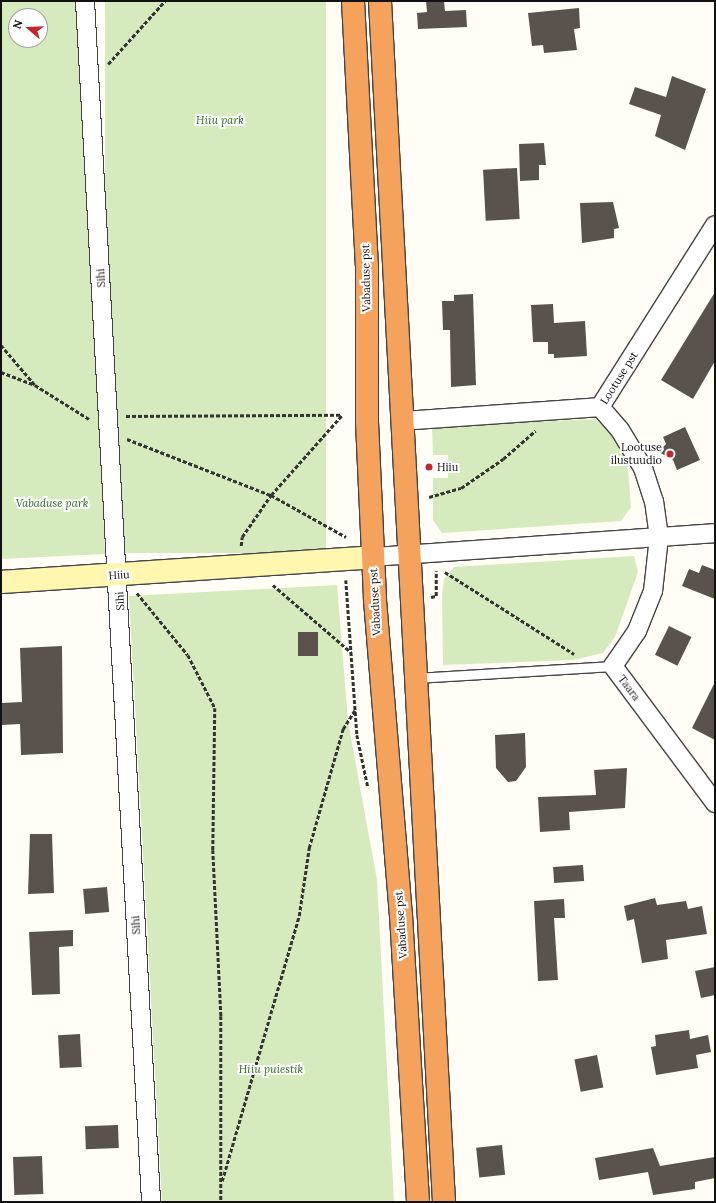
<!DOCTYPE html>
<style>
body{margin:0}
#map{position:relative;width:716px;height:1203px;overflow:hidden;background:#fffdf5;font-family:Lora,serif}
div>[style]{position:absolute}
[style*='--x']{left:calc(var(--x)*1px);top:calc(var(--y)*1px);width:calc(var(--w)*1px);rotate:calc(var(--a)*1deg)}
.green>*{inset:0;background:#d5ebbd;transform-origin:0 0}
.building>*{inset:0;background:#5a524d;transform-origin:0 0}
.path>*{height:2.5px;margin-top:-1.25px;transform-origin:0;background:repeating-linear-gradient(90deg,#333 0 4px,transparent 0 6px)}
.roads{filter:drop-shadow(1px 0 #444) drop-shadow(-1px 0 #444) drop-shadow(0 1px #444) drop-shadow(0 -1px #444)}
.lane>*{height:9px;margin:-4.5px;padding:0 4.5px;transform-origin:4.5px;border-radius:4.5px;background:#fff}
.street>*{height:18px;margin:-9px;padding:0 9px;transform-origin:9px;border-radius:9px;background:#fff}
.secondary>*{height:22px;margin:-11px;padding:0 11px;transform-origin:11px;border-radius:11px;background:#fff6b0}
.highway>*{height:22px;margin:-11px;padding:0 11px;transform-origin:11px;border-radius:11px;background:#f5a25d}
.dots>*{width:11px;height:11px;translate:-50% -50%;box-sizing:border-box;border:2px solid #fff;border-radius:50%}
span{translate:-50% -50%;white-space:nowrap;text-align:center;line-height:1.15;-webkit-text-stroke:4px #fff;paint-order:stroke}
.park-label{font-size:11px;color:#2f6b1f;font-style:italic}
.street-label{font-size:11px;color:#111}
.poi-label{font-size:11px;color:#111}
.right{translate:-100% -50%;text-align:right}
.left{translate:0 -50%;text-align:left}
.frame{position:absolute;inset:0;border:2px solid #111;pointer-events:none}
.north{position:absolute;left:8px;top:8px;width:40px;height:40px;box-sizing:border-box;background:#fff;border:1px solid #a0a0a0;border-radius:50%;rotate:289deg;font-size:11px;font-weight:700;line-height:16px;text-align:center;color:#111}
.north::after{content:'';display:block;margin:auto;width:14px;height:18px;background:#c4262e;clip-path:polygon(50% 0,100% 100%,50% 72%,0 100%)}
</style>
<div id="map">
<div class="green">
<div style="clip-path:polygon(evenodd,1px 1px,83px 1px,105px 554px,1px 559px,1px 1px,16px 16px,40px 16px,40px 40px,16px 40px,16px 16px)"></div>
<div style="left:105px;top:1px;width:221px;height:552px"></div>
<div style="clip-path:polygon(595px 419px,613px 434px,627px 457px,631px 507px,621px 521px,442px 533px,433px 520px,433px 478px,448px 478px,448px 455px,433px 455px,432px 427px)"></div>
<div style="clip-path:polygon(634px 556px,638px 572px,615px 637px,603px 653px,573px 660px,443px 665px,442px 595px,444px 579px,454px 567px)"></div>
<div style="clip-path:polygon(337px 585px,348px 721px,377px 880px,394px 1202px,162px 1202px,129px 596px)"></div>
</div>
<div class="building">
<div style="clip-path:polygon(426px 1px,444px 1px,445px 11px,466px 10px,467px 27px,418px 29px,417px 13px,427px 12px)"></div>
<div style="clip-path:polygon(579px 8px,580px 28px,574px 29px,577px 50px,544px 53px,543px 45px,532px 46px,528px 13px)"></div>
<div style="clip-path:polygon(672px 76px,706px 89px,685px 150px,655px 136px,661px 115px,629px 104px,635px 87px,666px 97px)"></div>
<div style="clip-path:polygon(544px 143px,546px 165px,539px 165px,539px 180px,520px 181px,519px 144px)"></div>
<div style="left:517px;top:168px;width:51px;height:34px;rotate:87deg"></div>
<div style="clip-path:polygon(613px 202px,619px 228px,614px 229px,614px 238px,582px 243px,580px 203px)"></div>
<div style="clip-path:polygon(715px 292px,715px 361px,693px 399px,661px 380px)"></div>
<div style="clip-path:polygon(473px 294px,476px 385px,451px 387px,450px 330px,443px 330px,442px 301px,454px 301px,454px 295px)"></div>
<div style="clip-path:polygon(553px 304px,554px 323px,585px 321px,587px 356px,554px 358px,554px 354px,548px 354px,548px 342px,533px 342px,531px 305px)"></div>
<div style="clip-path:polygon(685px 427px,700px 460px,677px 470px,673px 460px,659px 452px,666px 444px,663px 437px)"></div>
<div style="clip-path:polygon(702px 565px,715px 570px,715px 599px,682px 586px,689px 569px,699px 573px)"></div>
<div style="left:669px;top:626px;width:25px;height:32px;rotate:26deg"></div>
<div style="left:298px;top:632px;width:20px;height:24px"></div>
<div style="clip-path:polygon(62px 646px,63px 753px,21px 755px,20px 724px,1px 725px,1px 703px,22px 702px,20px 648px)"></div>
<div style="clip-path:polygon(715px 682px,715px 740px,692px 728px)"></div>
<div style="clip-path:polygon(525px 733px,526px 767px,516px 781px,508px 782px,496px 768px,495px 735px)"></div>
<div style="clip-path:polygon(627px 768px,625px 808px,569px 812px,570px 830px,540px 832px,538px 797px,596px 795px,594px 770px)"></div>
<div style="clip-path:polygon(30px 834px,52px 834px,54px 893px,28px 894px)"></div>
<div style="left:583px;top:865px;width:16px;height:30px;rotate:86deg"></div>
<div style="left:107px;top:887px;width:25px;height:24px;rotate:85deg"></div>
<div style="clip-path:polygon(655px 898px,657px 905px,686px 901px,688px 909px,702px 906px,707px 934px,666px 940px,668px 959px,642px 963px,634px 919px,627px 921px,624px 906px)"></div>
<div style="clip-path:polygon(564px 899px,565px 918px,554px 918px,558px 980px,538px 981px,534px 901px)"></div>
<div style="clip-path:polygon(73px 930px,73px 946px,59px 947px,60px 994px,32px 995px,29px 932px)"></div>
<div style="clip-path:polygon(715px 967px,715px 995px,701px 998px,695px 971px)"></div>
<div style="clip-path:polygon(689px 1030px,690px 1039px,708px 1035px,711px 1052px,696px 1055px,698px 1068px,656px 1075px,651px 1047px,656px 1046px,655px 1035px)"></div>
<div style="left:80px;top:1034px;width:33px;height:22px;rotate:87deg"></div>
<div style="left:597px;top:1055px;width:33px;height:23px;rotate:79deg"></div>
<div style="left:118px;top:1125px;width:23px;height:33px;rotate:88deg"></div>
<div style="left:502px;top:1145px;width:30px;height:26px;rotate:84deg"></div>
<div style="clip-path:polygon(653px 1148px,660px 1166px,715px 1157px,715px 1178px,695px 1182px,695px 1189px,653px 1195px,648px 1172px,599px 1180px,595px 1158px)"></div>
<div style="left:42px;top:1156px;width:38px;height:29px;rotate:88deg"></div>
</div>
<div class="path">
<div style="--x:108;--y:64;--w:85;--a:-47.9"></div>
<div style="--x:1;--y:345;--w:52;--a:49.6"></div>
<div style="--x:1;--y:372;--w:36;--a:21"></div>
<div style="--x:35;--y:385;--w:64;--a:32.2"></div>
<div style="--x:126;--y:416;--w:216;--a:-0.3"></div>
<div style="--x:127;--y:439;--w:155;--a:21.3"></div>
<div style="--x:271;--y:495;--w:86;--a:29.2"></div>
<div style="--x:429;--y:497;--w:33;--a:-16"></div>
<div style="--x:461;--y:488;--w:51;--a:-34.6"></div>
<div style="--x:503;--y:459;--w:43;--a:-41.2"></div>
<div style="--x:241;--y:546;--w:9;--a:-84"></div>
<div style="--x:242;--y:537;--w:51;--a:-55.4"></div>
<div style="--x:271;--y:495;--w:107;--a:-48.4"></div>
<div style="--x:445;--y:572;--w:153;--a:32.4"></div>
<div style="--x:346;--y:580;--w:155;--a:85.9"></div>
<div style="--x:357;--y:735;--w:53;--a:78.1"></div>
<div style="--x:273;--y:585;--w:103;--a:40.7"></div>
<div style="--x:137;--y:593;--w:80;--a:50.6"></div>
<div style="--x:188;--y:655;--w:59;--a:63"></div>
<div style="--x:215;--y:708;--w:142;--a:90.8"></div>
<div style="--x:213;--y:850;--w:166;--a:87.2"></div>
<div style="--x:221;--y:1016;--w:186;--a:90"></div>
<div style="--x:431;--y:597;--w:5;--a:-11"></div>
<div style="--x:436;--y:596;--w:25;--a:-90"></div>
<div style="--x:222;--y:1181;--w:276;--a:-73.8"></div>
<div style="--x:299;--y:916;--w:69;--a:-81.6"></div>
<div style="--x:309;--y:848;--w:124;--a:-74.1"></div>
<div style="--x:343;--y:729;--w:22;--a:-58"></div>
</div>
<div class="roads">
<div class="lane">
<div style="--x:416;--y:678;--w:197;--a:-3.5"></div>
</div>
<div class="street">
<div style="--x:85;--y:1;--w:1203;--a:86.85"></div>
<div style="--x:600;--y:407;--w:30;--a:49"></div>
<div style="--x:620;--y:430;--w:44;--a:58.8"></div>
<div style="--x:643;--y:468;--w:35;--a:72"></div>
<div style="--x:654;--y:501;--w:36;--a:82"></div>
<div style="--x:659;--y:537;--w:54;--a:96.3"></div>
<div style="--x:653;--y:591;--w:43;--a:111.8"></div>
<div style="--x:637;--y:631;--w:42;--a:124.4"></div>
<div style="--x:613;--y:666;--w:171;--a:53.3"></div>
<div style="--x:600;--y:407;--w:215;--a:-57.7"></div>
<div style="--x:402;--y:421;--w:198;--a:-4"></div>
<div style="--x:373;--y:557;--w:343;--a:-4"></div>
</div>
<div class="secondary">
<div style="--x:1;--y:582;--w:373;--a:-3.8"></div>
</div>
<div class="highway">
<div style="--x:353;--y:1;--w:264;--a:87"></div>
<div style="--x:367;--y:265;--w:157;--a:90"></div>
<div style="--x:367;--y:422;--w:178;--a:87.4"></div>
<div style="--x:375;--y:600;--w:316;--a:85.3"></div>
<div style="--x:401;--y:915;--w:288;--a:86.6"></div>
<div style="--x:380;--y:1;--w:1203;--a:86.95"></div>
</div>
</div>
<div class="dots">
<div style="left:670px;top:454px;background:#c4262e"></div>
<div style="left:429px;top:467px;background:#c4262e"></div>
</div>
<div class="park-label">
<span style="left:220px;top:120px">Hiiu park</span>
<span style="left:52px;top:503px">Vabaduse park</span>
<span style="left:271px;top:1069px">Hiiu puiestik</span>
</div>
<div class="street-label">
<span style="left:101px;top:278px;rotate:-93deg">Sihi</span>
<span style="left:366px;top:278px;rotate:-91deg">Vabaduse pst</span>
<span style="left:619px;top:378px;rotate:-58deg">Lootuse pst</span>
<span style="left:119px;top:575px;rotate:-4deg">Hiiu</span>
<span style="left:120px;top:601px;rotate:-93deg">Sihi</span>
<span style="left:375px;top:602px;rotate:-93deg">Vabaduse pst</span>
<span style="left:629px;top:688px;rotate:53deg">Taara</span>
<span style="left:136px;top:925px;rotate:-93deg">Sihi</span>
<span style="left:401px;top:925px;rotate:-94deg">Vabaduse pst</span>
</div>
<div class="poi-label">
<span class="right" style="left:662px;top:454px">Lootuse<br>ilustuudio</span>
<span class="left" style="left:437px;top:467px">Hiiu</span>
</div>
<div class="frame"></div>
<div class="north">N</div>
</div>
